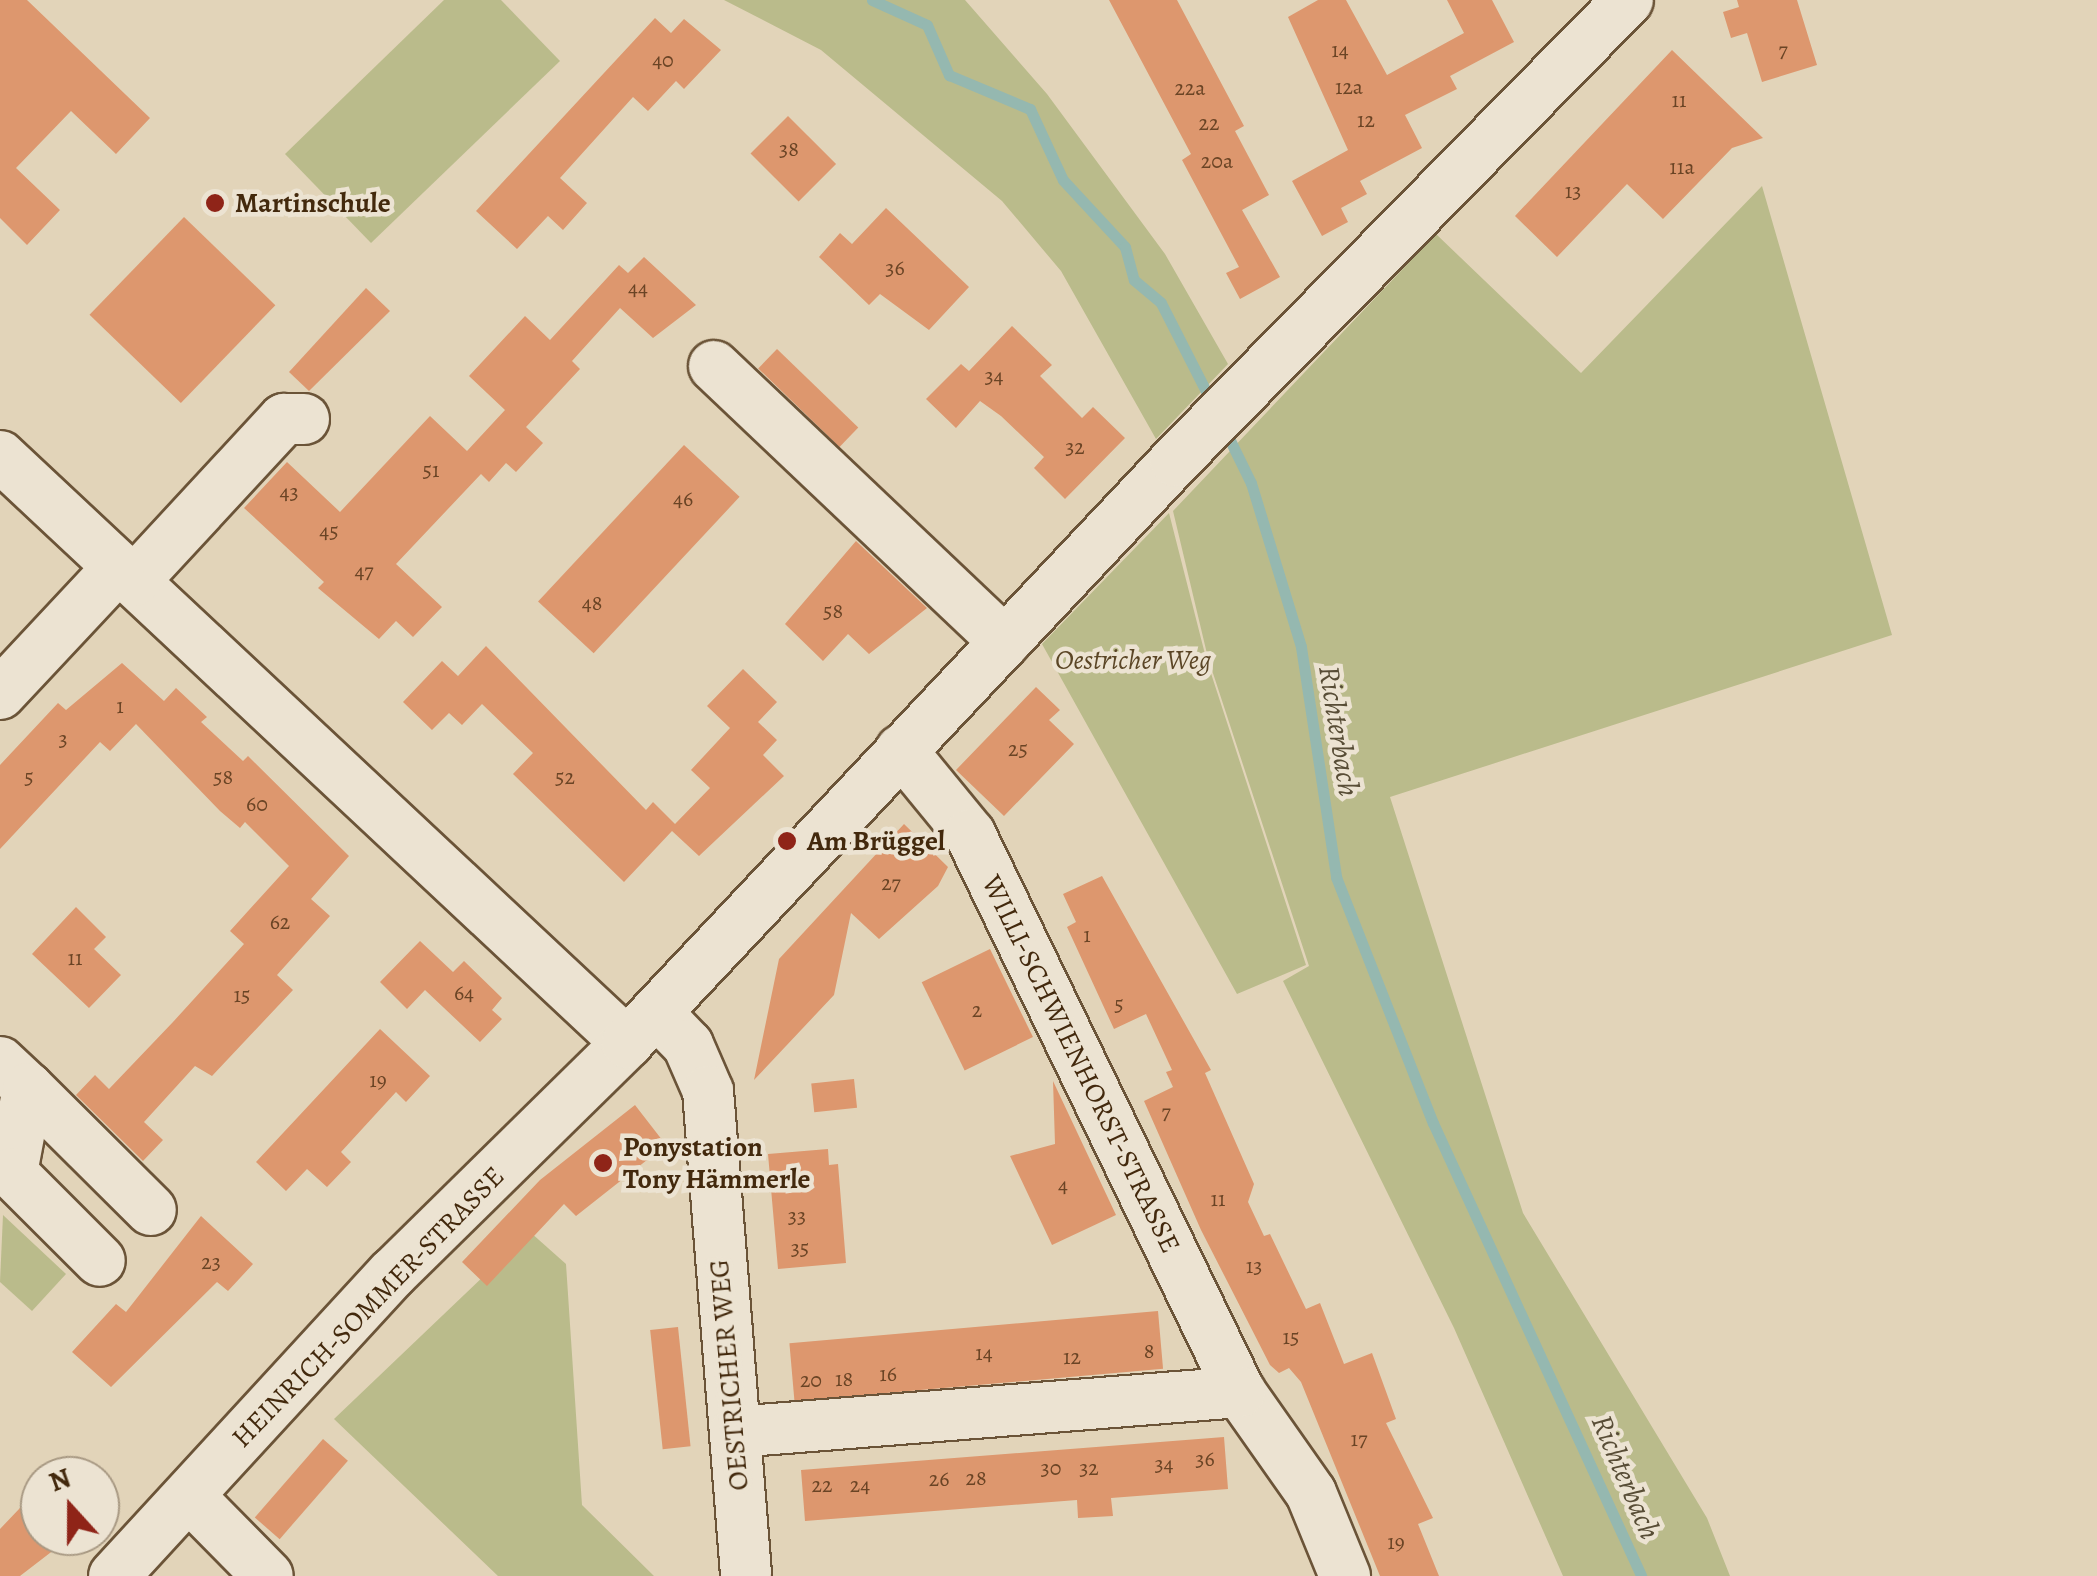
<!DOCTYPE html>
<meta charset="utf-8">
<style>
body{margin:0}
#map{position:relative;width:2097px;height:1576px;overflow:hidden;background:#e2d4b9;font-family:Alegreya,serif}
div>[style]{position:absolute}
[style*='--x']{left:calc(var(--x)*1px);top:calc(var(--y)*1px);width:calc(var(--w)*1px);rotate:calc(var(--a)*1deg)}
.green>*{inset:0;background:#babb8b}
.stream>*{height:11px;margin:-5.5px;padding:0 5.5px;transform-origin:5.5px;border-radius:5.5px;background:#95b8b0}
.building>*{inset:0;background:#dd976e;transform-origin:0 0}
.roads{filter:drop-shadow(2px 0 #6b5438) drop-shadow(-2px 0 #6b5438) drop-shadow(0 2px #6b5438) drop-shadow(0 -2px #6b5438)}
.minor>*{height:50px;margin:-25px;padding:0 25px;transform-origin:25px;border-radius:25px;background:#ece3d2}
.dots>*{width:28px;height:28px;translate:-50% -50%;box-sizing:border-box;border:5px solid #ece3d2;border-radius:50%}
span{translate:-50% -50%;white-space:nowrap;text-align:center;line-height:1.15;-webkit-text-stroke:9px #ece3d2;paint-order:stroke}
.number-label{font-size:22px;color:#6a4425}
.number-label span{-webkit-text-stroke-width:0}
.poi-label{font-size:28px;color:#43290d;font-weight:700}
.left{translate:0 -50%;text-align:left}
.park-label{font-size:28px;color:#5b4626;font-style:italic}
.street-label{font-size:28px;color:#43290d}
.water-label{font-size:30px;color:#584d36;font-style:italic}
.north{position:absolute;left:20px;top:1456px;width:100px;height:100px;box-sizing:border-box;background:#ece3d2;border:2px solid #a89983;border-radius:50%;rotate:339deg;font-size:28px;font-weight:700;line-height:40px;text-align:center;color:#43290d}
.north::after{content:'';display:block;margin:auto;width:35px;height:45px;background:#8f2418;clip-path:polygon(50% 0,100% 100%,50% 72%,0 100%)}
</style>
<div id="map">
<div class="green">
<div style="clip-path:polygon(444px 0,501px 0,560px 61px,371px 243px,285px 154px)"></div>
<div style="clip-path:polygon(724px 0,965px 0,1047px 94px,1165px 254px,1228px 364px,1156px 439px,1061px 271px,1002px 201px,821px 50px)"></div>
<div style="clip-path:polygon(1762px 186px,1892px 635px,1390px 797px,1523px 1213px,1707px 1518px,1730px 1576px,1563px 1576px,1454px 1328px,1283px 981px,1309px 966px,1208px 658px,1173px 511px,1436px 234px,1581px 373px)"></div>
<div style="clip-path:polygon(1169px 513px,1206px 658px,1306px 965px,1237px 994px,1042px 644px)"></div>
<div style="clip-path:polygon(3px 1215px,66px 1274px,32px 1311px,0 1282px)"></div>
<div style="clip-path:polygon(530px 1232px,566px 1264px,582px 1505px,654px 1576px,498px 1576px,334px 1419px)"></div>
</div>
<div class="stream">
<div style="--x:872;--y:0;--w:60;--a:24.4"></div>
<div style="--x:927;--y:25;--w:55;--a:66.3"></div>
<div style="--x:949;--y:75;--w:88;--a:22.8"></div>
<div style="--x:1030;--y:109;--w:78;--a:65.1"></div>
<div style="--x:1063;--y:180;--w:91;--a:47.2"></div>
<div style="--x:1125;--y:247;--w:34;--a:75"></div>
<div style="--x:1134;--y:280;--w:35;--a:40"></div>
<div style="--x:1161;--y:303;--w:114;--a:63"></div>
<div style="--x:1225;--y:430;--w:59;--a:63.9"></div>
<div style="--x:1251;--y:483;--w:171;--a:73"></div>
<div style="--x:1301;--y:647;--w:233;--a:81.3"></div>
<div style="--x:1336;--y:877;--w:264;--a:68.5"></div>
<div style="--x:1433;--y:1123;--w:498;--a:65.3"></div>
</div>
<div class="building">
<div style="clip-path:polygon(0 0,27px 0,150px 118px,116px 154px,71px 111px,16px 168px,60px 210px,27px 245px,0 218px)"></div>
<div style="clip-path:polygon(1109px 0,1177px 0,1244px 126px,1235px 131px,1269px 195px,1242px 210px,1280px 277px,1240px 299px,1226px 273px,1239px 267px,1182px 160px,1191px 154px)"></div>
<div style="clip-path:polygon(1318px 0,1346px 0,1387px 75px,1464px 33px,1447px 0,1492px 0,1514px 42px,1450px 76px,1457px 89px,1405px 115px,1422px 148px,1360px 181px,1367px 194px,1341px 208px,1348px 222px,1322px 236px,1292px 181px,1348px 150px,1288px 17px)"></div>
<div style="clip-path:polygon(1737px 0,1797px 0,1817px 65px,1762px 82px,1747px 33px,1731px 38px,1723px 12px,1739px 7px)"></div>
<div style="clip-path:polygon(655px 18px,671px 33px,684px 19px,721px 50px,684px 89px,676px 81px,648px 111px,633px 97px,560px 178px,587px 203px,563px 230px,548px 216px,517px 249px,476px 211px)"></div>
<div style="clip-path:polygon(1672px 50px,1763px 138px,1732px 148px,1663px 219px,1627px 184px,1557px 257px,1515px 216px)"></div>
<div style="left:788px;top:116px;width:68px;height:53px;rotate:45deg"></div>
<div style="clip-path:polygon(886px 208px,969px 287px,929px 330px,880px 294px,869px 305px,819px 257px,840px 233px,852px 244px)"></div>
<div style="left:184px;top:217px;width:127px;height:136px;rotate:44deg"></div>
<div style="clip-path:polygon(644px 257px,696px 305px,653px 338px,620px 308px,572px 361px,580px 369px,526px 427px,543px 443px,516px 472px,506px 463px,489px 482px,481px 474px,396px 564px,442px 607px,413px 637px,396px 621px,379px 639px,318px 588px,324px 582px,244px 508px,287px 462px,340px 512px,430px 416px,467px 451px,505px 410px,469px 376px,525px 316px,550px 340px,619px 265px,628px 273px)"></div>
<div style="clip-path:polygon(366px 288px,390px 311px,309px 391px,289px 372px)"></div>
<div style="clip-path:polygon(1012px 326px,1052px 365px,1040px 376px,1082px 418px,1093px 407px,1125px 438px,1065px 499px,1034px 468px,1044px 457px,1001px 416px,980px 401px,956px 428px,926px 399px,961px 364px,969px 371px)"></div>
<div style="left:777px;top:349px;width:113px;height:27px;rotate:44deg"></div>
<div style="left:684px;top:445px;width:76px;height:214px;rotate:43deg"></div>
<div style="clip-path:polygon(856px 541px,927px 608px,869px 654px,848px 634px,823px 661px,785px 624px)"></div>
<div style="clip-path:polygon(486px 646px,646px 810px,653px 802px,675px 824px,710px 788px,691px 770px,730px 728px,707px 706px,743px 669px,777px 702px,758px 722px,777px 740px,763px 755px,784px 776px,699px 856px,672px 831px,624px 882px,513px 774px,533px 753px,482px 704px,462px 725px,449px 713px,432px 730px,403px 702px,442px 661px,458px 676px)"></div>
<div style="clip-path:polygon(122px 663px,164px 701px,176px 688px,207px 717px,201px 722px,243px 761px,248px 756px,349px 856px,311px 899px,330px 916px,277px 975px,293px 990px,212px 1076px,195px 1066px,144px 1122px,163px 1140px,143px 1161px,76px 1095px,95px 1075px,109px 1089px,173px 1022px,244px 944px,230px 931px,289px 866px,245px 822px,240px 828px,220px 811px,136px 724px,110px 751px,100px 742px,0 849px,0 765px,58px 703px,66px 710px)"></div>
<div style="clip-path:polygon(1036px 687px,1060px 710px,1049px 720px,1074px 744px,1004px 816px,956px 770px)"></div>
<div style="clip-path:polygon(904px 824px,948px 867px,938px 886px,879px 939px,851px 913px,834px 995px,754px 1080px,779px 959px)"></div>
<div style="clip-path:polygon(1102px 876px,1211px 1070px,1205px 1073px,1254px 1184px,1248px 1202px,1264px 1236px,1270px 1234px,1306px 1309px,1320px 1303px,1344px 1364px,1372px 1353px,1396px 1419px,1386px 1423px,1433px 1518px,1418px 1524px,1439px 1576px,1380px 1576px,1301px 1382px,1289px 1368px,1279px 1373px,1270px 1365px,1201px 1230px,1144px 1101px,1173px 1087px,1166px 1072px,1172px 1070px,1146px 1014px,1114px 1029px,1067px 927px,1076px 922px,1063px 894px)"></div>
<div style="clip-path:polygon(76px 907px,106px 937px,94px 949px,121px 975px,89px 1008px,32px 954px)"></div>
<div style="clip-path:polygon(420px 941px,453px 972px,464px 961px,502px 998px,492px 1010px,502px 1019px,480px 1042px,425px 990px,407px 1009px,380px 982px)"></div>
<div style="left:990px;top:949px;width:98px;height:76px;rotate:64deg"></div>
<div style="clip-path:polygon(380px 1029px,430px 1076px,406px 1102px,396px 1092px,341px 1152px,351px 1162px,327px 1187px,307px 1169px,286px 1191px,256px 1162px)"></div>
<div style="left:854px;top:1079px;width:29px;height:43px;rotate:84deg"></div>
<div style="clip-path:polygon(1053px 1081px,1116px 1215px,1052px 1245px,1010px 1156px,1055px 1144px)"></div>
<div style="clip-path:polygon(635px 1105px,666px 1145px,576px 1216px,564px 1204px,487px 1286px,462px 1262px,540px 1180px)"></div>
<div style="clip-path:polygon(828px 1149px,829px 1165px,838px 1164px,846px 1263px,778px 1269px,768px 1154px)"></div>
<div style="clip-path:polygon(201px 1216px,253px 1264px,228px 1291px,217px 1282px,111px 1387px,72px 1352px,116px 1304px,126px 1312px)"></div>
<div style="left:1158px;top:1311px;width:58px;height:370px;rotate:85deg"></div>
<div style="left:678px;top:1327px;width:120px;height:28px;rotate:84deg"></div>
<div style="clip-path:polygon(1224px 1437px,1228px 1489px,1111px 1498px,1113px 1516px,1078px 1518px,1077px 1500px,805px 1521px,801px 1470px)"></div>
<div style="left:323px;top:1439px;width:33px;height:104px;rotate:41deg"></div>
<div style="clip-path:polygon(40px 1487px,40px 1536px,72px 1536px,20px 1576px,0 1576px,0 1529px)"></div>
</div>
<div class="roads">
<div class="minor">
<div style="--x:714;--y:366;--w:401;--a:43.5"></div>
<div style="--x:0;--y:456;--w:859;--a:43.11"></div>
<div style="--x:134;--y:581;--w:221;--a:-47.2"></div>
<div style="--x:284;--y:419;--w:20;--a:0"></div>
<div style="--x:0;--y:694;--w:174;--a:-46.9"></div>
<div style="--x:901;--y:750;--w:109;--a:50.6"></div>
<div style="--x:970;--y:834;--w:620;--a:64.18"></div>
<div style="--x:1240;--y:1392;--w:123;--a:54.9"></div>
<div style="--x:1311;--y:1493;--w:90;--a:67.7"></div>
<div style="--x:656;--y:1012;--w:46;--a:45.9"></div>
<div style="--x:688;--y:1045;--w:50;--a:66.5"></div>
<div style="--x:708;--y:1091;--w:486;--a:85.5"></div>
<div style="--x:0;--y:1062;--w:38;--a:43"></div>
<div style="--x:28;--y:1088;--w:86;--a:100.7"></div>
<div style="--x:28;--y:1088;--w:173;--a:44.8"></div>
<div style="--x:12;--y:1173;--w:124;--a:45"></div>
<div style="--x:735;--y:1432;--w:507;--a:-4.53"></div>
<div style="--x:189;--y:1496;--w:112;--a:45.4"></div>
<div style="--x:114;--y:1576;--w:412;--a:-47.4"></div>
<div style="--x:393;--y:1273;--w:328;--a:-44.5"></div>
<div style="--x:627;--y:1043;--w:799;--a:-46.72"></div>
<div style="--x:1175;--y:461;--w:646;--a:-45.5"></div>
</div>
</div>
<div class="dots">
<div style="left:215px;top:203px;background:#8f2418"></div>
<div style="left:787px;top:841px;background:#8f2418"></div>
<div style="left:603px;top:1163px;background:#8f2418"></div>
</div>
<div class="number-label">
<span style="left:1340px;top:51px">14</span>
<span style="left:1783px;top:51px">7</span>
<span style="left:663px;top:61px">40</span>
<span style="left:1349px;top:88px">12a</span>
<span style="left:1190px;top:89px">22a</span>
<span style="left:1679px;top:101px">11</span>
<span style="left:1366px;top:121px">12</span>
<span style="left:1209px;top:124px">22</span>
<span style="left:789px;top:150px">38</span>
<span style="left:1217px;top:162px">20a</span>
<span style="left:1682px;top:168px">11a</span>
<span style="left:1573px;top:192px">13</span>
<span style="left:895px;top:269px">36</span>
<span style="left:638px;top:289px">44</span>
<span style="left:994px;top:377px">34</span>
<span style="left:1075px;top:448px">32</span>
<span style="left:431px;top:471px">51</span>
<span style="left:289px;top:493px">43</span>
<span style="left:683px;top:500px">46</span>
<span style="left:329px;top:532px">45</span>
<span style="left:364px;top:572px">47</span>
<span style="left:592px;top:604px">48</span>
<span style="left:833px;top:612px">58</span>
<span style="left:120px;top:707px">1</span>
<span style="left:63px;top:740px">3</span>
<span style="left:1018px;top:750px">25</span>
<span style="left:29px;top:778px">5</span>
<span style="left:223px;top:778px">58</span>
<span style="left:565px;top:778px">52</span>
<span style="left:257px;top:805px">60</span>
<span style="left:891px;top:884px">27</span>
<span style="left:280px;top:923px">62</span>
<span style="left:1087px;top:936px">1</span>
<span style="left:75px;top:959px">11</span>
<span style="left:464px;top:994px">64</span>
<span style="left:242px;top:996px">15</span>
<span style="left:1119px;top:1005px">5</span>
<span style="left:977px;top:1011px">2</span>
<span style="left:378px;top:1081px">19</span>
<span style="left:1166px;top:1113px">7</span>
<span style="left:1063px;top:1186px">4</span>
<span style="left:1218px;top:1200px">11</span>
<span style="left:797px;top:1217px">33</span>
<span style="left:800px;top:1249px">35</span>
<span style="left:211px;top:1263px">23</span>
<span style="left:1254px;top:1267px">13</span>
<span style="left:1291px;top:1338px">15</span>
<span style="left:1149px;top:1352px">8</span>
<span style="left:984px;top:1354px">14</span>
<span style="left:1072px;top:1358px">12</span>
<span style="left:888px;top:1375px">16</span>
<span style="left:844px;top:1380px">18</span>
<span style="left:811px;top:1381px">20</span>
<span style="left:1359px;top:1440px">17</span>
<span style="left:1205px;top:1460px">36</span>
<span style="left:1164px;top:1465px">34</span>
<span style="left:1051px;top:1469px">30</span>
<span style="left:1089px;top:1469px">32</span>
<span style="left:976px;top:1479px">28</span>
<span style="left:939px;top:1480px">26</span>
<span style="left:822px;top:1486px">22</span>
<span style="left:860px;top:1486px">24</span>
<span style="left:1396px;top:1543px">19</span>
</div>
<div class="poi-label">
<span class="left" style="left:235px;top:203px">Martinschule</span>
<span class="left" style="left:807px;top:841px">Am Brüggel</span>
<span class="left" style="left:623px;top:1163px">Ponystation<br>Tony Hämmerle</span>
</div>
<div class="park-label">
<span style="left:1133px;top:660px">Oestricher Weg</span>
</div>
<div class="street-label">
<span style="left:1081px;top:1064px;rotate:64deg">WILLI-SCHWIENHORST-STRASSE</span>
<span style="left:368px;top:1307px;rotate:-46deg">HEINRICH-SOMMER-STRASSE</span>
<span style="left:729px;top:1375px;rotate:-95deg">OESTRICHER WEG</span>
</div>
<div class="water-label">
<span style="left:1339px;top:731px;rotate:81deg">Richterbach</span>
<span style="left:1626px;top:1477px;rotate:67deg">Richterbach</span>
</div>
<div class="north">N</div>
</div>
